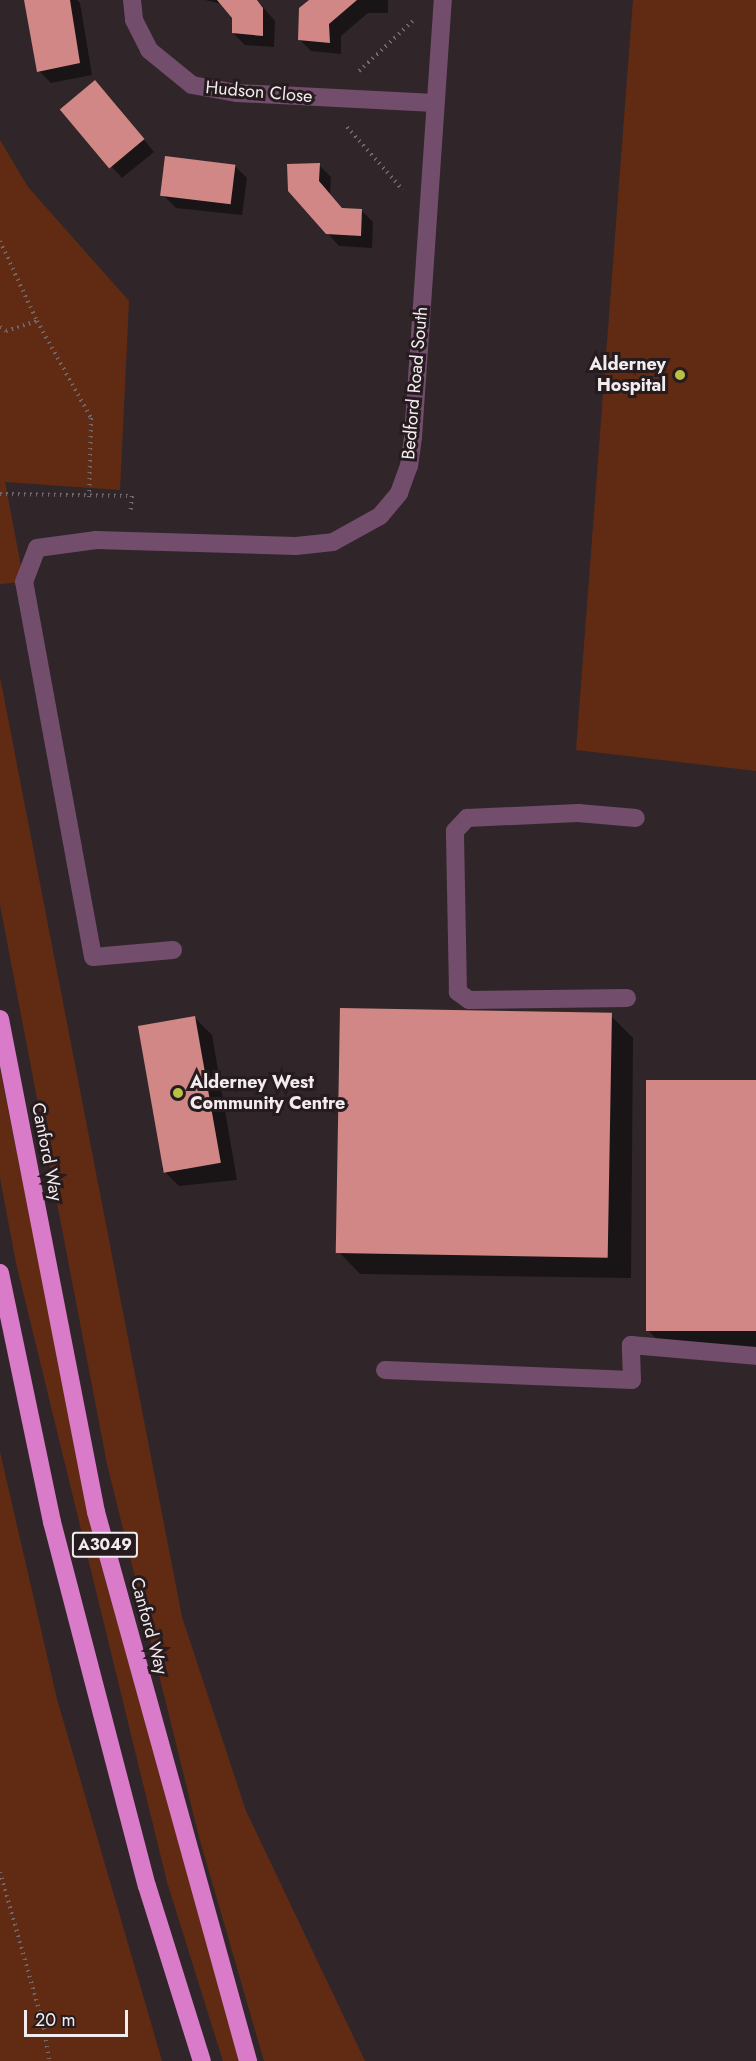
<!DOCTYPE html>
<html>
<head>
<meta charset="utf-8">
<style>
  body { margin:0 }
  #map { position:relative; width:756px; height:2061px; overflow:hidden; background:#302629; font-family:Jost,sans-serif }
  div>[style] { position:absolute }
  .green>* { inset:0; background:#612b13 }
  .shadow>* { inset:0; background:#0007 }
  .building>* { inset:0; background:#d08786; transform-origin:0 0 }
  .path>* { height:4px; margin-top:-2px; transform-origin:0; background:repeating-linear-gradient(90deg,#72696c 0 1.5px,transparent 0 6px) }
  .minor>* { height:18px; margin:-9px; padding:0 9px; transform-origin:9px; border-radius:9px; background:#734d6c }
  .highway>* { height:18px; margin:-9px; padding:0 9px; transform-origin:9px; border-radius:9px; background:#d97bc8 }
  .dots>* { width:16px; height:16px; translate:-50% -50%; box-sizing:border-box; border:3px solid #261c1f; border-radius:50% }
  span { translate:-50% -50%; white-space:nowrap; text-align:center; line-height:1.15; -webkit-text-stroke:6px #261c1f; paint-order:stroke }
  .shield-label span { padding:2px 4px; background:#261c1f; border:2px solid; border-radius:4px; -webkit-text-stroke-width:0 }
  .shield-label { font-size:16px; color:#f3ecee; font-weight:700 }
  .street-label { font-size:18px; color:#f3ecee }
  .poi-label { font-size:18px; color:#f3ecee; font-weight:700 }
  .right { translate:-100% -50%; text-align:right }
  .left { translate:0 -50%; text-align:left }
  .scale { position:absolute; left:24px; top:2010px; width:104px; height:27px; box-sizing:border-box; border:3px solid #f3ecee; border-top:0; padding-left:8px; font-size:18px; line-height:21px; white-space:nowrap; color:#f3ecee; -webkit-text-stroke:4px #261c1f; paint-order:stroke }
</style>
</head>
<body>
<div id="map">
  <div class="green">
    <i style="clip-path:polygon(633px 0,756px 0,756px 771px,576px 750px)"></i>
    <i style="clip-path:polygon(0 140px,28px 187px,129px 301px,120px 490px,5px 482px,24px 582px,0 584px)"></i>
    <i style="clip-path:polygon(0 677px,182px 1617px,246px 1811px,365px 2061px,264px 2061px,199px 1837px,107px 1464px,0 905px)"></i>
    <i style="clip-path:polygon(0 1070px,91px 1516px,242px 2061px,223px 2061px,167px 1882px,16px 1263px,0 1178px)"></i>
    <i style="clip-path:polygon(0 1452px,57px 1699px,162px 2061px,0 2061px)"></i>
  </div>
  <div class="shadow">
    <i style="clip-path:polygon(25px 0,77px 0,80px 3px,92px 75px,51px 83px,39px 71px)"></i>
    <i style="clip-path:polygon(205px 0,257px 0,275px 21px,274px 47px,245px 45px,233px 33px,233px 18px,222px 4px)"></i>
    <i style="clip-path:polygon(312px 0,388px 0,388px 13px,368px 13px,355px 24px,341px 36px,341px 54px,311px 51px,299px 39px)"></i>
    <i style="clip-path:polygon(107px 94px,154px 152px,122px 178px,61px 110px)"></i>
    <i style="clip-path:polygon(319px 165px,331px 177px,330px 194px,343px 209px,361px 210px,373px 222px,372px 248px,339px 246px,289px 190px)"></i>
    <i style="clip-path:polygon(235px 166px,247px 178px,242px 215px,176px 208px,164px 196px)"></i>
    <i style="clip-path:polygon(194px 1017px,212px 1035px,237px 1180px,179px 1186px,162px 1169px)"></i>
    <i style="clip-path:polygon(612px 1017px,633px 1038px,631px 1278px,360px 1274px,339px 1252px)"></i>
    <i style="clip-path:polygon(756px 1081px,756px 1352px,669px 1352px,648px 1330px)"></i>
  </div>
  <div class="building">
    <i style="clip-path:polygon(24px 0,70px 0,80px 63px,37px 72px)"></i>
    <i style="clip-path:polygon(217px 0,257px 0,263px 8px,263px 36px,232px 33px,232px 18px)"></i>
    <i style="clip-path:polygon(309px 0,357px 0,329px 24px,330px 43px,298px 40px,299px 8px)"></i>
    <i style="left:95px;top:80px;width:77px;height:46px;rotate:50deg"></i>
    <i style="left:165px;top:156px;width:71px;height:40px;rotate:7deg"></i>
    <i style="clip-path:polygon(320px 163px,319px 181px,342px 208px,362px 209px,361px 236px,326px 234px,288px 191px,287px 164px)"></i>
    <i style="left:340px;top:1008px;width:272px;height:245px;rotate:1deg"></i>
    <i style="left:195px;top:1016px;width:149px;height:58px;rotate:80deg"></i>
    <i style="left:756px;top:1080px;width:251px;height:110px;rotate:90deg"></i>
  </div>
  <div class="path">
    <i style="left:359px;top:71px;width:76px;rotate:-42.9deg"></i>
    <i style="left:347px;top:127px;width:84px;rotate:48.4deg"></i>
    <i style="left:0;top:241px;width:88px;rotate:65.2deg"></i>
    <i style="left:37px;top:321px;width:111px;rotate:60.9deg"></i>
    <i style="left:91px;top:418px;width:79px;rotate:91.5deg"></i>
    <i style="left:0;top:327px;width:7px;rotate:34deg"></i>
    <i style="left:6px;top:331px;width:33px;rotate:-18deg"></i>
    <i style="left:0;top:494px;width:132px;rotate:0.9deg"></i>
    <i style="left:132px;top:496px;width:18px;rotate:96deg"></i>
    <i style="left:0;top:1872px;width:162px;rotate:74.2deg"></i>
    <i style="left:44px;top:2028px;width:33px;rotate:81deg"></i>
  </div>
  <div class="minor">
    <i style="left:132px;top:0;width:20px;rotate:84deg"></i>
    <i style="left:134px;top:20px;width:34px;rotate:63deg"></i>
    <i style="left:149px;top:50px;width:55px;rotate:39.1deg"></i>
    <i style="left:192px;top:85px;width:46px;rotate:10.1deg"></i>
    <i style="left:237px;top:93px;width:198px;rotate:2.9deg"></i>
    <i style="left:173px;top:950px;width:80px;rotate:175deg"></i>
    <i style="left:93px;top:957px;width:381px;rotate:-100.4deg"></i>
    <i style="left:24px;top:582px;width:36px;rotate:-69deg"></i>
    <i style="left:37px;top:548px;width:60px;rotate:-7.7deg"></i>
    <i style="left:96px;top:540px;width:200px;rotate:1.7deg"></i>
    <i style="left:296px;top:546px;width:37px;rotate:-6deg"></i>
    <i style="left:333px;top:542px;width:54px;rotate:-29deg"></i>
    <i style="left:380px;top:516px;width:30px;rotate:-50deg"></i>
    <i style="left:399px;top:493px;width:29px;rotate:-70deg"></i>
    <i style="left:409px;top:466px;width:29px;rotate:-82deg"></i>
    <i style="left:413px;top:437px;width:438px;rotate:-86.1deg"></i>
    <i style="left:627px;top:998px;width:158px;rotate:179.3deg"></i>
    <i style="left:469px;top:1000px;width:14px;rotate:-144deg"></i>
    <i style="left:458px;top:992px;width:161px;rotate:-91.1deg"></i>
    <i style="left:455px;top:831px;width:18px;rotate:-47deg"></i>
    <i style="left:467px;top:818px;width:111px;rotate:-2.6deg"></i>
    <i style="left:578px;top:813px;width:58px;rotate:4.9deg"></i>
    <i style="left:385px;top:1370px;width:247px;rotate:2.3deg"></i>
    <i style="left:632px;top:1380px;width:35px;rotate:-92deg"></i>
    <i style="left:631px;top:1345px;width:125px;rotate:5deg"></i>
  </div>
  <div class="highway">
    <i style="left:0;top:1019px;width:502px;rotate:78.98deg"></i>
    <i style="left:96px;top:1512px;width:570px;rotate:74.52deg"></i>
    <i style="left:0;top:1273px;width:254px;rotate:78.2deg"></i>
    <i style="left:52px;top:1522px;width:376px;rotate:75.4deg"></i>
    <i style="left:147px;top:1886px;width:183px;rotate:72.6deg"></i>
  </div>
  <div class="dots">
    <i style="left:680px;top:375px;background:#b9c046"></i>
    <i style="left:178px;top:1093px;background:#b9c046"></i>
  </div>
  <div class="shield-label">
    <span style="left:105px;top:1545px">A3049</span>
  </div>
  <div class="street-label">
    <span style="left:259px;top:92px;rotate:5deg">Hudson Close</span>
    <span style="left:415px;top:383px;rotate:-85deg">Bedford Road South</span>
    <span style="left:47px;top:1152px;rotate:79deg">Canford Way</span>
    <span style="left:149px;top:1626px;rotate:75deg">Canford Way</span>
  </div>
  <div class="poi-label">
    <span class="right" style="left:666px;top:375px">Alderney<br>Hospital</span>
    <span class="left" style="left:190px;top:1093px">Alderney West<br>Community Centre</span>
  </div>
  <div class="scale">20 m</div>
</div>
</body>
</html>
